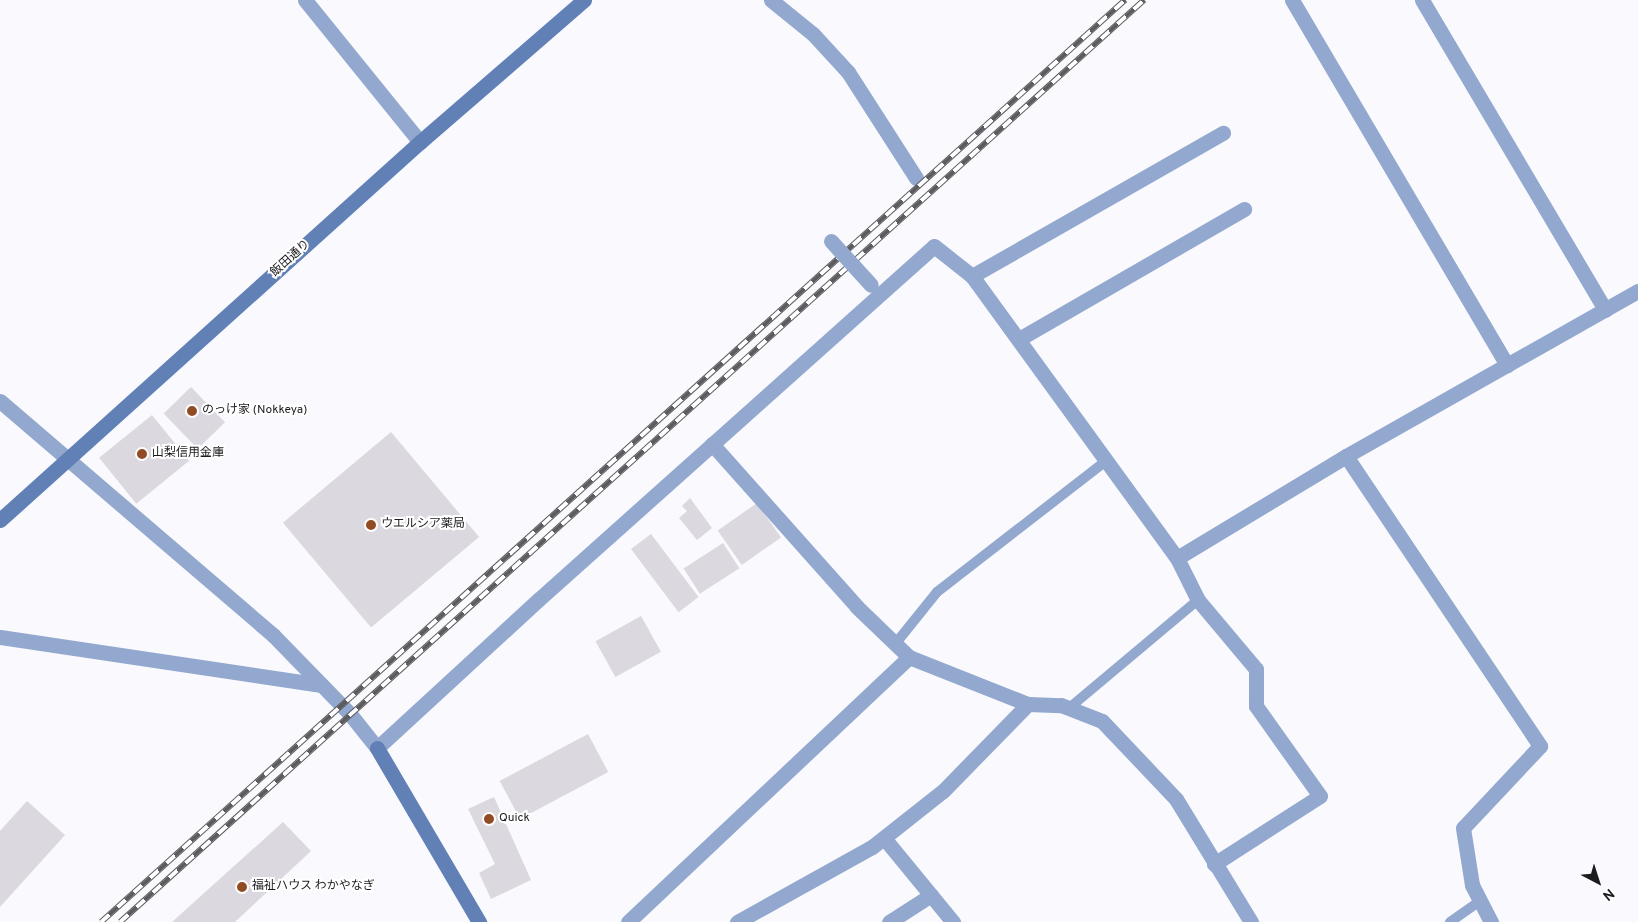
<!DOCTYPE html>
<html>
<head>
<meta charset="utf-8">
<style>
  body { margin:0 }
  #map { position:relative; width:1638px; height:922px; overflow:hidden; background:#f9f9fe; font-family:Overpass,"Noto Sans JP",sans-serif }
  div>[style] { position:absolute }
  .building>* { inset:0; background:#dcd8df; transform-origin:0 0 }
  .lane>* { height:10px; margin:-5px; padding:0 5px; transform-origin:5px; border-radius:5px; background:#93a8ce }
  .street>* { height:15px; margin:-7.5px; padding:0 7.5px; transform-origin:7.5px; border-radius:7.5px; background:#93a8ce }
  .secondary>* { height:15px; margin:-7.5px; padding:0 7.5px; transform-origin:7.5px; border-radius:7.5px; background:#6180b6 }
  .rail>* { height:5.5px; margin-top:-2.75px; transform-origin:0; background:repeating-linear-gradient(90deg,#fff 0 11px,#5c5c5f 0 22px); box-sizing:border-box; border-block:1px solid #5c5c5f }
  .street-bridge>* { height:15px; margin:-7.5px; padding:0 7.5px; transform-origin:7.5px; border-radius:7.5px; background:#93a8ce }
  .dots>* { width:14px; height:14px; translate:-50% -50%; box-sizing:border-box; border:2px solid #fff; border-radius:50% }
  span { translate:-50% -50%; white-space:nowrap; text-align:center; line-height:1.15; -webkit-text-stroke:4px #fff; paint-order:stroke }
  .street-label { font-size:12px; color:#1c1c1f }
  .poi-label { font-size:12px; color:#1c1c1f }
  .left { translate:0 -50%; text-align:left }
  .north { position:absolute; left:1573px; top:857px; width:50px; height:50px; -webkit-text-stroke:4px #fff; paint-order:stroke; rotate:140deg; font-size:14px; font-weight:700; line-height:20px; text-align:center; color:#1c1c1f }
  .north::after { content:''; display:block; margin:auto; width:18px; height:22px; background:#1c1c1f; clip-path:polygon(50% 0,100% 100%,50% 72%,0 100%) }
</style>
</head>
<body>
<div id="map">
  <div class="building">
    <i style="left:191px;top:387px;width:49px;height:38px;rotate:46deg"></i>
    <i style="left:152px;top:415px;width:59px;height:68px;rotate:51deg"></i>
    <i style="left:391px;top:432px;width:137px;height:141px;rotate:50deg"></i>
    <i style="clip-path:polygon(690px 498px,712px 528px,697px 540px,679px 518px,687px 511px,682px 506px)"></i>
    <i style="left:757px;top:503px;width:42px;height:48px;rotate:55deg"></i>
    <i style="left:651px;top:534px;width:79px;height:25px;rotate:53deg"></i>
    <i style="left:723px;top:543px;width:30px;height:47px;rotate:57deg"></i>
    <i style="left:641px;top:616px;width:41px;height:52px;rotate:61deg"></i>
    <i style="left:588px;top:734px;width:43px;height:100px;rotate:62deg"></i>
    <i style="clip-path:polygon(494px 797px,531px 880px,491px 899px,479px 873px,495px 864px,468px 809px)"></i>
    <i style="clip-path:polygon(27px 801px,65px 835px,0 907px,0 831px)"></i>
    <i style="clip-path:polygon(283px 822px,311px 851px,235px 922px,172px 922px)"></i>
  </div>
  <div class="lane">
    <i style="left:896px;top:643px;width:65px;rotate:-51.2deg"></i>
    <i style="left:937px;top:592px;width:215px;rotate:-37.8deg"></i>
    <i style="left:1068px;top:709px;width:170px;rotate:-40deg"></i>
    <i style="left:1450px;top:922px;width:37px;rotate:-35deg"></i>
  </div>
  <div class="street">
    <i style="left:305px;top:0;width:183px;rotate:51deg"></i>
    <i style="left:771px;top:0;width:54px;rotate:39deg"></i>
    <i style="left:813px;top:34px;width:52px;rotate:47.4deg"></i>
    <i style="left:848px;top:72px;width:126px;rotate:57.3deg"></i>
    <i style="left:1292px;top:0;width:424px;rotate:59.5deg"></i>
    <i style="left:1422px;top:0;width:360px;rotate:59.4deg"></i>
    <i style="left:972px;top:276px;width:289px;rotate:-29.7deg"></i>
    <i style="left:1019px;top:339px;width:260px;rotate:-30deg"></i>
    <i style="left:0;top:401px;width:360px;rotate:40.6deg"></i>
    <i style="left:273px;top:635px;width:110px;rotate:45.7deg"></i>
    <i style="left:350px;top:714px;width:43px;rotate:51.5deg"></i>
    <i style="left:377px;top:748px;width:219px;rotate:-42.6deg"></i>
    <i style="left:538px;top:600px;width:531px;rotate:-41.79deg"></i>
    <i style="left:934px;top:246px;width:48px;rotate:38.3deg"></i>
    <i style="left:972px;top:276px;width:349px;rotate:54deg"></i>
    <i style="left:1177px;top:558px;width:197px;rotate:-31.1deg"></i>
    <i style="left:1346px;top:456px;width:335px;rotate:-29.5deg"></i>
    <i style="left:712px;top:444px;width:218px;rotate:48.3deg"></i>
    <i style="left:857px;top:607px;width:72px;rotate:43.9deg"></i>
    <i style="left:909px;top:657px;width:128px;rotate:21.6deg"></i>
    <i style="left:1028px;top:704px;width:33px;rotate:2deg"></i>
    <i style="left:1061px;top:705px;width:44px;rotate:21.3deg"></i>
    <i style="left:1102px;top:721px;width:108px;rotate:46.5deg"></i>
    <i style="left:1176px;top:799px;width:144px;rotate:58.6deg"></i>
    <i style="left:1346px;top:456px;width:349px;rotate:56.2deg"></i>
    <i style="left:1540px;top:746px;width:112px;rotate:133.2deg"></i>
    <i style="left:1463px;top:828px;width:58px;rotate:81deg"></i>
    <i style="left:1472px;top:885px;width:42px;rotate:62.8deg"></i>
    <i style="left:1177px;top:558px;width:47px;rotate:63.4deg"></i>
    <i style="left:1198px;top:600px;width:90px;rotate:50deg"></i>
    <i style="left:1256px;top:669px;width:37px;rotate:90deg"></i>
    <i style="left:1256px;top:706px;width:110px;rotate:54.6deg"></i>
    <i style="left:1320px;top:796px;width:126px;rotate:147.3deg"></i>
    <i style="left:0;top:637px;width:325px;rotate:8.5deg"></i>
    <i style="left:884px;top:838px;width:109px;rotate:50.6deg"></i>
    <i style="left:628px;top:922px;width:386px;rotate:-43.3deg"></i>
    <i style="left:737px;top:922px;width:154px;rotate:-29.1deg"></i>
    <i style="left:872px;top:847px;width:90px;rotate:-38.3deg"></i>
    <i style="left:943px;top:791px;width:122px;rotate:-45.7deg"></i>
    <i style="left:889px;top:922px;width:50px;rotate:-32.7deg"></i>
  </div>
  <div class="secondary">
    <i style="left:0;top:520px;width:565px;rotate:-41.99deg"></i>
    <i style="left:420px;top:142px;width:217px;rotate:-40.9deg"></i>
    <i style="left:377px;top:748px;width:202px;rotate:59.6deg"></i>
  </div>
  <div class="rail">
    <i style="left:101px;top:922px;width:1378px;rotate:-42deg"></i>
    <i style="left:120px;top:922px;width:1378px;rotate:-42deg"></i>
  </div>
  <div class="street-bridge">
    <i style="left:831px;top:241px;width:59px;rotate:47.7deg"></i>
  </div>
  <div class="dots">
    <i style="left:192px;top:411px;background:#914c23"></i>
    <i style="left:142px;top:454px;background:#914c23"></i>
    <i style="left:371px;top:525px;background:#914c23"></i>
    <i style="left:489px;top:819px;background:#914c23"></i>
    <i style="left:242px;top:887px;background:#914c23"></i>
  </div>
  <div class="street-label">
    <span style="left:291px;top:259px;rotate:-42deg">飯田通り</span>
  </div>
  <div class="poi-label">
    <span class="left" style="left:202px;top:411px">のっけ家 (Nokkeya)</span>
    <span class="left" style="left:152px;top:454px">山梨信用金庫</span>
    <span class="left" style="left:381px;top:525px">ウエルシア薬局</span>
    <span class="left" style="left:499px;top:819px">Quick</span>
    <span class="left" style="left:252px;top:887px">福祉ハウス わかやなぎ</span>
  </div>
  <div class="north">N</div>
</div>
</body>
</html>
